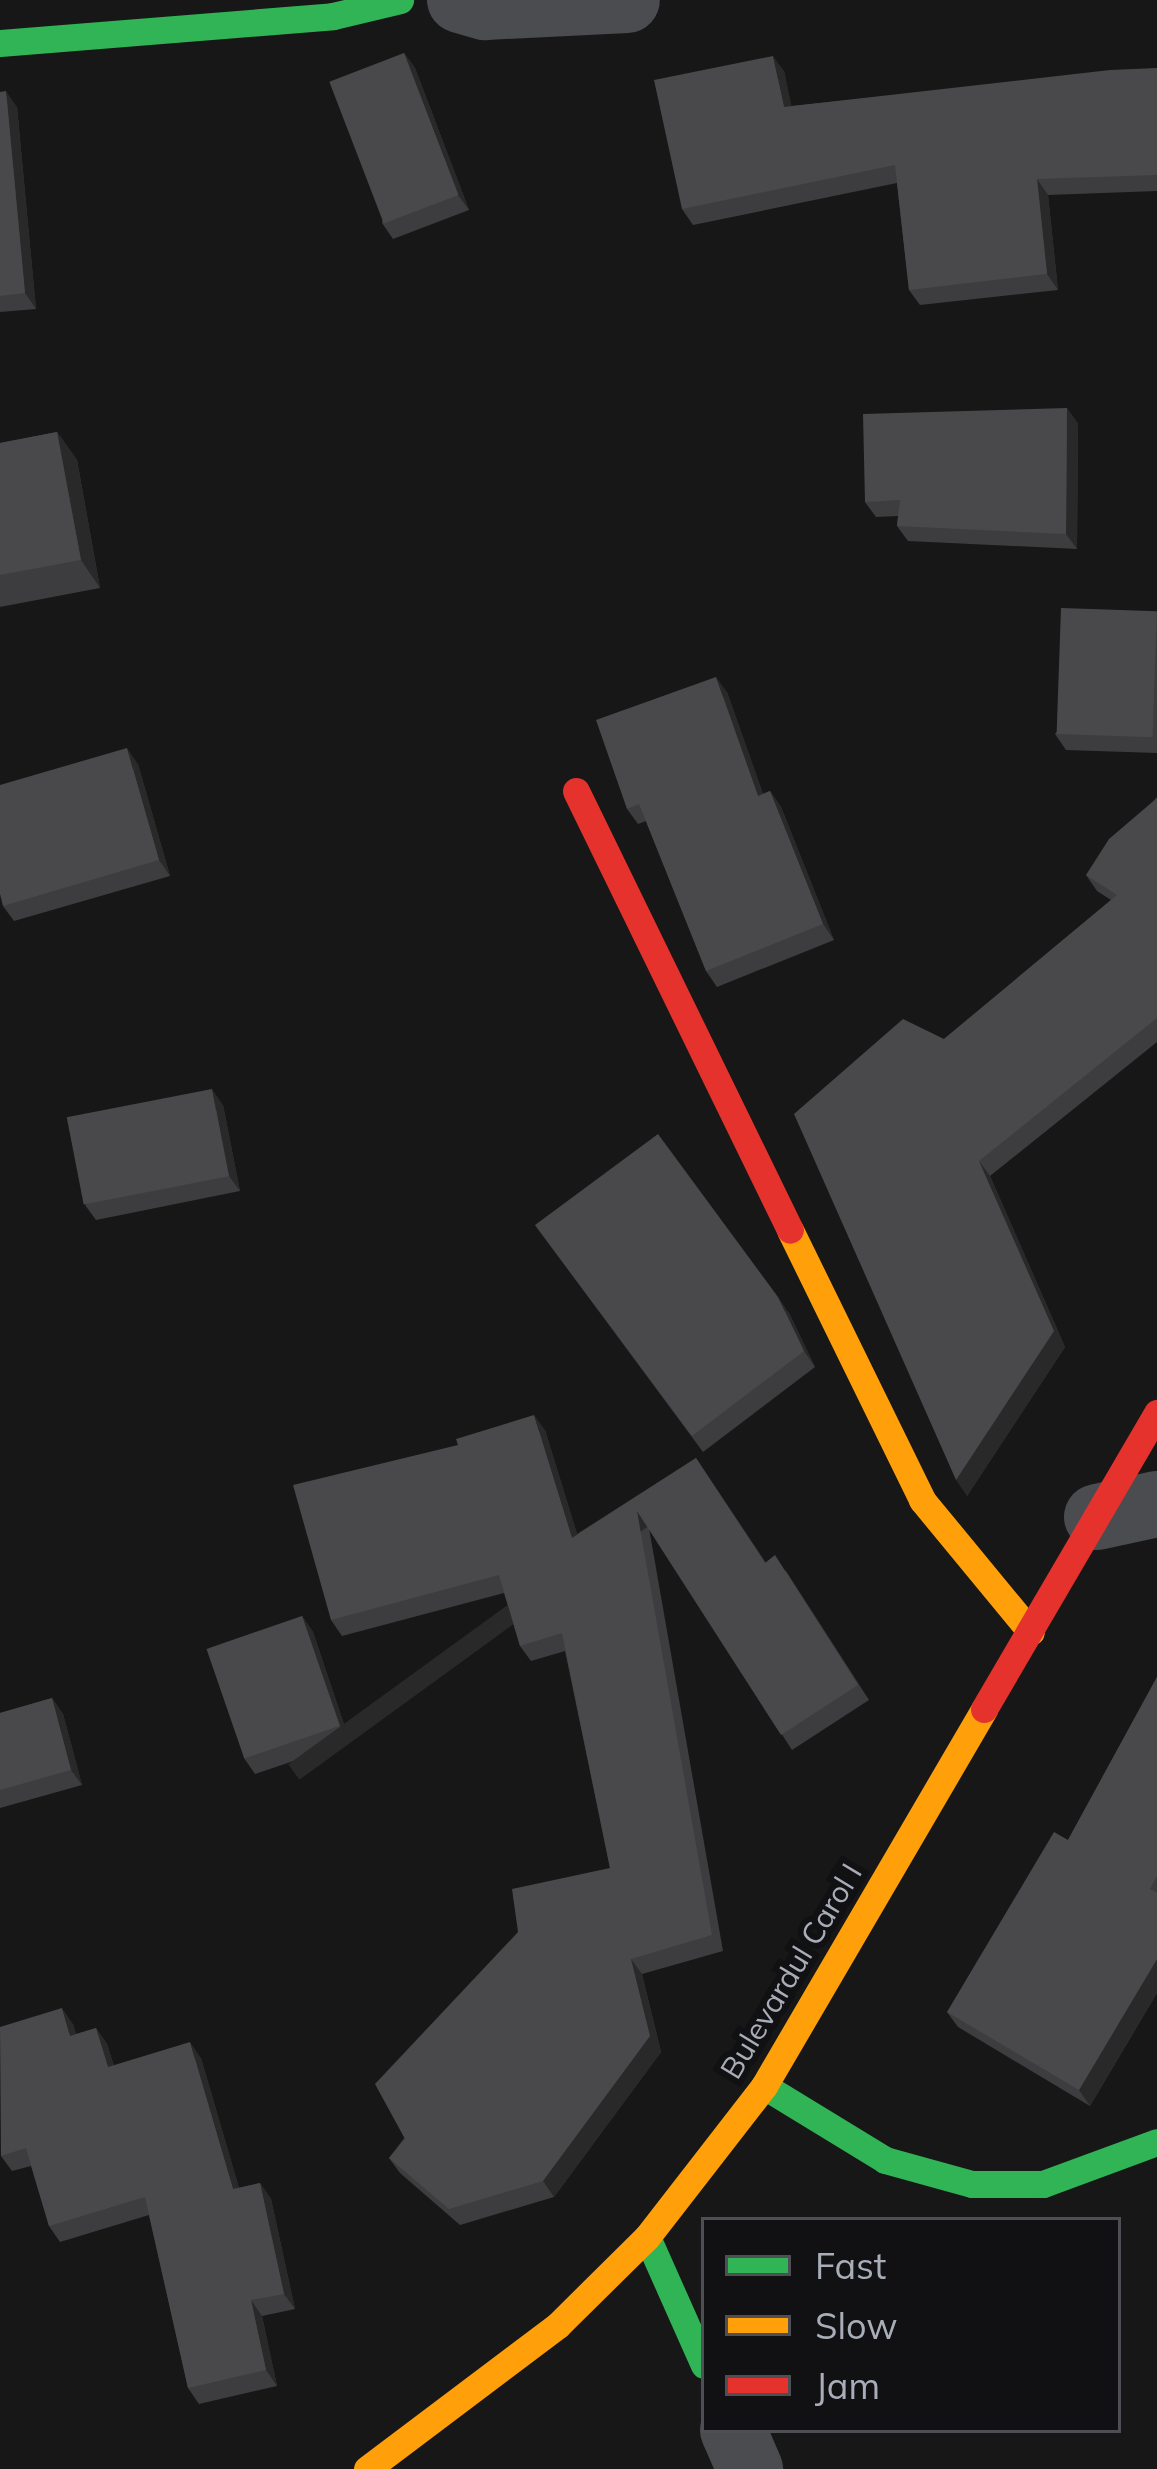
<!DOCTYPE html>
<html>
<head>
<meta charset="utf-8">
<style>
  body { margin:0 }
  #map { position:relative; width:1157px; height:2469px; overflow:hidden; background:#171717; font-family:Mulish,sans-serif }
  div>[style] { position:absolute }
  .street>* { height:66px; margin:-33px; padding:0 33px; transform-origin:33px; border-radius:33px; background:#4b4c50 }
  .fast>* { height:27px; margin:-13.5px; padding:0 13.5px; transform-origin:13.5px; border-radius:13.5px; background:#30b455 }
  .slow>* { height:27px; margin:-13.5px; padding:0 13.5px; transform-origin:13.5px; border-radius:13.5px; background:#ff9f0a }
  .jam>* { height:27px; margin:-13.5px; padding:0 13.5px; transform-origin:13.5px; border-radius:13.5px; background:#e5322d }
  .wall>* { inset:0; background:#3d3d3f }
  .shaded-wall>* { inset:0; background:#29292a; transform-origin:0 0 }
  .building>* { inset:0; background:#49494c; transform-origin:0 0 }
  span { translate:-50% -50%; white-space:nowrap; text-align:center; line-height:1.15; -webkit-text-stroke:12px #111113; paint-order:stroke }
  .street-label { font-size:30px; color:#a8adb8 }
  .legend { position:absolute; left:701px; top:2217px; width:420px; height:216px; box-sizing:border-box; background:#111113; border:3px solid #4d4f55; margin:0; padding:15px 21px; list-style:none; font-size:36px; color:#a8adb8 }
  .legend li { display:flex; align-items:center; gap:24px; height:60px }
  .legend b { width:60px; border:3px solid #4d4f55 }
</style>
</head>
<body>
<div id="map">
  <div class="street">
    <i style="left:460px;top:0;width:26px;rotate:16deg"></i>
    <i style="left:485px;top:7px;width:142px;rotate:-2.8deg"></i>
    <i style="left:1097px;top:1517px;width:61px;rotate:-12.2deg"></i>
    <i style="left:733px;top:2430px;width:43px;rotate:66.4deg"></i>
  </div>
  <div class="fast">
    <i style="left:0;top:43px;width:334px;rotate:-4.6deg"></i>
    <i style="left:333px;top:16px;width:69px;rotate:-13.4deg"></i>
    <i style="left:764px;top:2086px;width:142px;rotate:31.4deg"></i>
    <i style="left:885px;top:2160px;width:90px;rotate:15.4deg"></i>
    <i style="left:972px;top:2184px;width:71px"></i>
    <i style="left:1043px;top:2184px;width:121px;rotate:-20.2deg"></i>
    <i style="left:647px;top:2237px;width:140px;rotate:66deg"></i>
  </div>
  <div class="slow">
    <i style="left:790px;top:1230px;width:301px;rotate:63.9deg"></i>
    <i style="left:922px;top:1500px;width:171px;rotate:50.5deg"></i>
    <i style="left:367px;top:2469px;width:239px;rotate:-37deg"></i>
    <i style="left:558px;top:2325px;width:125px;rotate:-44.7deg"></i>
    <i style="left:647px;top:2237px;width:191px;rotate:-52.2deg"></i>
    <i style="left:764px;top:2086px;width:436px;rotate:-59.7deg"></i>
  </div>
  <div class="jam">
    <i style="left:576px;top:791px;width:488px;rotate:64deg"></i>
    <i style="left:984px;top:1709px;width:343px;rotate:-59.7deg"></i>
  </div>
  <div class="wall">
    <i style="clip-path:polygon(404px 53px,415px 68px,469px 210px,393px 239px,382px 223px)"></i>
    <i style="clip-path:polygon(1157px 68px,1157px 191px,1048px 195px,1058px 290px,920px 305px,909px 290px,897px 183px,693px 225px,682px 209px,784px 71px,791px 106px)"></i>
    <i style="clip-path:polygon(0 92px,17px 107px,36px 309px,0 312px)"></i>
    <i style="clip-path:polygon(1078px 423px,1077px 549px,908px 541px,897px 526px,898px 516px,876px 517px,865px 502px)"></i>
    <i style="clip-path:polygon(57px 432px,77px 460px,100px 588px,0 607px,0 443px)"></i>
    <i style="clip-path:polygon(1157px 612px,1157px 753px,1066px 750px,1055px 734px)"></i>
    <i style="clip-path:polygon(727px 692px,763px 794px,770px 791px,781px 807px,834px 940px,717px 987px,706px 971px,646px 821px,638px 824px,627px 809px)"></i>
    <i style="clip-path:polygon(138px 764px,170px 876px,14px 921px,3px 906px)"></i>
    <i style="clip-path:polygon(1157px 797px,1157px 1042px,990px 1176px,1065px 1347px,967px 1496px,944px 1039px,1111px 900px,1097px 891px,1086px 875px)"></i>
    <i style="clip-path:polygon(223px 1105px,240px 1191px,96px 1220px,85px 1205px)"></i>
    <i style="clip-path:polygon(535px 1225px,789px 1313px,815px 1367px,703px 1452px)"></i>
    <i style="clip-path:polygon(545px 1430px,577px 1534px,696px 1458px,766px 1563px,786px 1571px,869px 1700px,792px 1750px,649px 1528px,723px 1951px,642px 1974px,661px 2052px,554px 2197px,460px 2225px,400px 2173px,389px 2158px,610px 1868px,565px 1651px,531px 1661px,520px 1646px,504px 1593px,342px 1636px,331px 1620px,458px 1445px)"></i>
    <i style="clip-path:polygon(302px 1616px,313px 1632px,350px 1742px,255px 1774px,244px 1758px)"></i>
    <i style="clip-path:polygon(1157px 1677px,1157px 1993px,1090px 2106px,958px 2027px,947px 2012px,1068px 1840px)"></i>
    <i style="clip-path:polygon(52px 1698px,63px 1714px,82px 1785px,0 1808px,0 1713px)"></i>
    <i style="clip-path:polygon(73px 2024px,76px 2034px,96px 2028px,107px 2044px,114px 2066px,201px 2058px,239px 2188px,260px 2183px,271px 2199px,295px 2309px,262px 2316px,277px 2386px,199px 2404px,188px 2388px,149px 2215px,60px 2242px,49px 2226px,31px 2166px,12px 2171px,1px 2156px)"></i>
  </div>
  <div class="shaded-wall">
    <i style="clip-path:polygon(404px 53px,415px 68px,469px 210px,458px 195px)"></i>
    <i style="clip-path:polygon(773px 56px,784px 71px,795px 122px,784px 107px)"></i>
    <i style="clip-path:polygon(6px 91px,17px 107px,36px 309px,25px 293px)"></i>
    <i style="clip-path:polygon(1037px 179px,1048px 195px,1058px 290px,1047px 274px)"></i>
    <i style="clip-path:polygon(1067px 408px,1078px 423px,1077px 549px,1066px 534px)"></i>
    <i style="clip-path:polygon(57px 432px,77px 460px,100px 588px,81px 560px)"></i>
    <i style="clip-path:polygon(716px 677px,727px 692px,769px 811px,758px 796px)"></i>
    <i style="clip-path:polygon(127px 748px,138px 764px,170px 876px,159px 860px)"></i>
    <i style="clip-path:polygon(770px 791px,781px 807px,834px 940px,823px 924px)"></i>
    <i style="clip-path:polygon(212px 1089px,223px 1105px,240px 1191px,229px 1176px)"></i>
    <i style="clip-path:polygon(979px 1161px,990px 1176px,1065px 1347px,967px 1496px,956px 1480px)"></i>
    <i style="clip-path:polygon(778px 1297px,789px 1313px,815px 1367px,804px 1351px)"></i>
    <i style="clip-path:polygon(534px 1415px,545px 1430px,583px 1553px,572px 1538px)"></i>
    <i style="left:637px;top:1511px;width:19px;height:431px;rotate:54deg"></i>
    <i style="clip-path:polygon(302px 1616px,313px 1632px,350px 1742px,340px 1726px)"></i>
    <i style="clip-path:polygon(52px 1698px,63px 1714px,82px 1785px,71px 1770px)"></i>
    <i style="clip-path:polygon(631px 1959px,642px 1974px,661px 2052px,554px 2197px,543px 2181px)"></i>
    <i style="clip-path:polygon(1157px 1959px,1157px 1993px,1090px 2106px,1079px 2090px)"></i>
    <i style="clip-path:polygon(62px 2008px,73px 2024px,81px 2052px,70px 2036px)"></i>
    <i style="clip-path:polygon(96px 2028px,107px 2044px,119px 2083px,108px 2067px)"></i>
    <i style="clip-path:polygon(190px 2042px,201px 2058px,244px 2205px,233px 2189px)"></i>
    <i style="clip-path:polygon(260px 2183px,271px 2199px,295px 2309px,284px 2294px)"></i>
    <i style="clip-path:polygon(251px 2300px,262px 2316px,277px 2386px,266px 2370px)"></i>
  </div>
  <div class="building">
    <i style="left:404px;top:53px;width:152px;height:80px;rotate:69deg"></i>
    <i style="clip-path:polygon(773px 56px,784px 107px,1110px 70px,1157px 68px,1157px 175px,1037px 179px,1047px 274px,909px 290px,895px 165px,682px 209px,654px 80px)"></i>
    <i style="clip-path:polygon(6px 91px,25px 293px,0 296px,0 92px)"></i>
    <i style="clip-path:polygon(1067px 408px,1066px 534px,897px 526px,900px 500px,865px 502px,863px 414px)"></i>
    <i style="clip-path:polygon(57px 432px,81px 560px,0 575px,0 443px)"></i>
    <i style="left:1061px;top:608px;width:96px;height:126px;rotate:2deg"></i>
    <i style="clip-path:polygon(716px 677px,758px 796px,770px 791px,823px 924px,706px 971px,639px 804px,627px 809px,596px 720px)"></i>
    <i style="clip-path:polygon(127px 748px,159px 860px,3px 906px,0 894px,0 785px)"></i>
    <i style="clip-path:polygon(1157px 798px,1157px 1018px,979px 1161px,1054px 1331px,956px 1480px,794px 1114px,903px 1019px,944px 1039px,1117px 895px,1086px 875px,1109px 839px)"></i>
    <i style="left:212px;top:1089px;width:89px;height:148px;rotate:79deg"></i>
    <i style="clip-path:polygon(658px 1134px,778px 1297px,804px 1351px,692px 1436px,535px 1225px)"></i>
    <i style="clip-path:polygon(534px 1415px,572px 1538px,696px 1458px,765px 1563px,775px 1555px,858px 1685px,781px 1735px,637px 1511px,712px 1935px,631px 1959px,650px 2036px,543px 2181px,449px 2209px,389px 2158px,405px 2139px,375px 2084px,518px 1932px,512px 1889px,610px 1868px,562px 1633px,520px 1646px,499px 1575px,331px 1620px,293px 1485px,458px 1445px,456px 1439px)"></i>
    <i style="left:302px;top:1616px;width:116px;height:101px;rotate:71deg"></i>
    <i style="clip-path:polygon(1157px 1677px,1157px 1876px,1150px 1889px,1157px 1893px,1157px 1959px,1079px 2090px,947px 2012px,1054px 1832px,1068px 1840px)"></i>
    <i style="clip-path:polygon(52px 1698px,71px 1770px,0 1790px,0 1713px)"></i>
    <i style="clip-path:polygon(62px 2008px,70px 2036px,96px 2028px,108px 2067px,190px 2042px,233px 2189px,260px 2183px,284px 2294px,251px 2300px,266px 2370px,188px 2388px,145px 2197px,49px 2226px,26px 2148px,1px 2156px,0 2027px)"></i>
  </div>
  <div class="street-label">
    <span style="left:791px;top:1971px;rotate:-59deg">Bulevardul Carol I</span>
  </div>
  <ul class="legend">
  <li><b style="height:15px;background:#30b455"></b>Fast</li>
  <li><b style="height:15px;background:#ff9f0a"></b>Slow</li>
  <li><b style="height:15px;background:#e5322d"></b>Jam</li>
  </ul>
</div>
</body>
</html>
